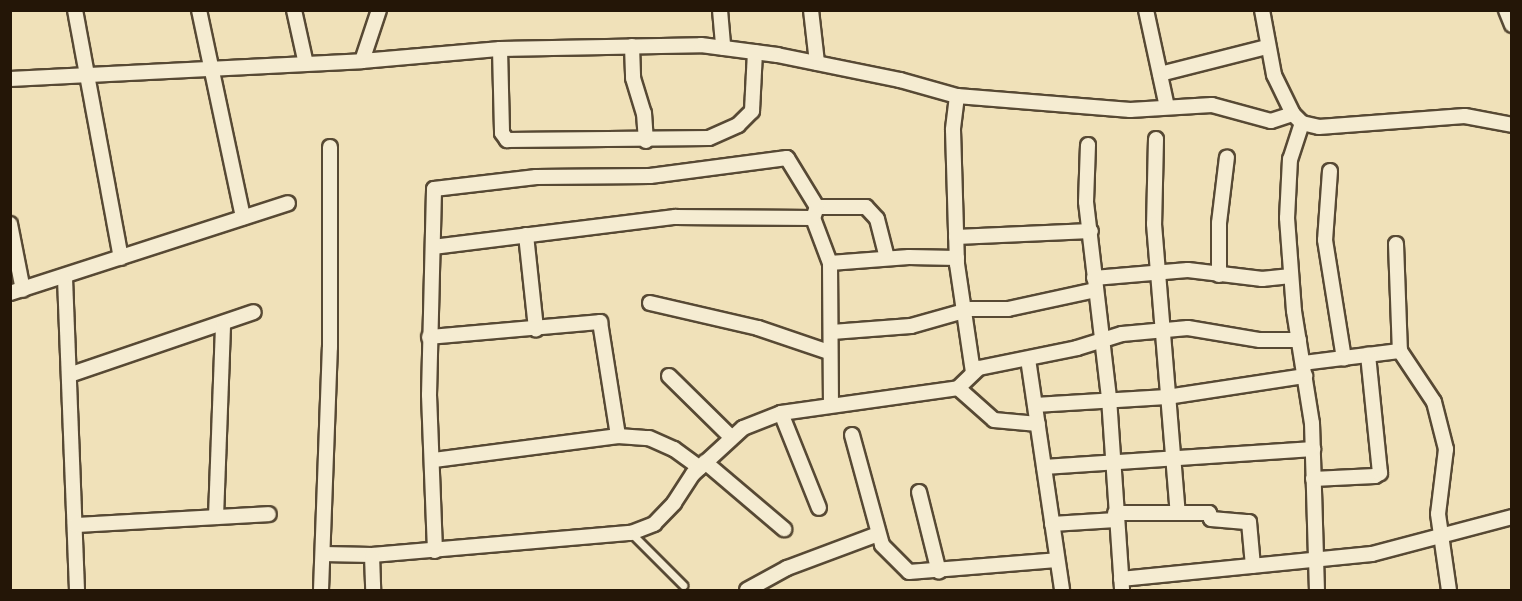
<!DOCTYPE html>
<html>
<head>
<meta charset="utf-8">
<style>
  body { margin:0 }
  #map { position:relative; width:1522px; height:601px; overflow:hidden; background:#f0e1b9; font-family:"Libre Caslon Text",serif }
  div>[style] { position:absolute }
  .roads { filter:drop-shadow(2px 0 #574934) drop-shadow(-2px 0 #574934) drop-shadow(0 2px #574934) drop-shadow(0 -2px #574934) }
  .lane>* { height:7px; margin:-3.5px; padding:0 3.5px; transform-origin:3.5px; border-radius:3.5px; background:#f5ecd2 }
  .street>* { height:14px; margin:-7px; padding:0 7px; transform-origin:7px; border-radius:7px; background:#f5ecd2 }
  span { translate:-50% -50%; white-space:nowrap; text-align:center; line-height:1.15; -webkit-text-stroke:4.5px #f5ecd2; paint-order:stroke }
  .frame { position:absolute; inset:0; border:12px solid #241607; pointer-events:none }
</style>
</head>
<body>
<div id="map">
  <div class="roads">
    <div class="lane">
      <i style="left:631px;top:533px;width:74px;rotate:45deg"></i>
    </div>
    <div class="street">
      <i style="left:75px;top:10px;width:252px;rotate:79.5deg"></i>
      <i style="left:199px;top:10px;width:212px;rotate:78deg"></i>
      <i style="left:294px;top:10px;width:55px;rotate:77.5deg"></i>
      <i style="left:720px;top:10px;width:38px;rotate:85deg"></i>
      <i style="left:811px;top:10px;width:53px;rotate:83.5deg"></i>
      <i style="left:1146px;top:10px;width:99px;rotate:77.8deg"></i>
      <i style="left:1262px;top:10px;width:66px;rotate:79.5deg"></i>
      <i style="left:1274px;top:75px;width:43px;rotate:64deg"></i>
      <i style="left:1293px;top:114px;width:13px;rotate:45deg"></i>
      <i style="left:1302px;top:123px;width:17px;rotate:13deg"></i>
      <i style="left:1319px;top:127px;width:146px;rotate:-4.3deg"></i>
      <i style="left:1465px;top:116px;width:48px;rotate:10.8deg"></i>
      <i style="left:1506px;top:10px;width:16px;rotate:68deg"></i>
      <i style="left:632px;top:46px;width:32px;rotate:88deg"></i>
      <i style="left:633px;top:78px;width:37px;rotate:73deg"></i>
      <i style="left:644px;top:113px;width:28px;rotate:86deg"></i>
      <i style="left:500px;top:49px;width:84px;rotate:88.6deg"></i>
      <i style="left:502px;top:133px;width:9px;rotate:54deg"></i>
      <i style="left:507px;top:140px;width:202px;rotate:-0.6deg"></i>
      <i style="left:709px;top:138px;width:32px;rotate:-24deg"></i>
      <i style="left:738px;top:125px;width:20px;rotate:-45deg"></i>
      <i style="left:752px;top:111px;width:59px;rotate:-87.1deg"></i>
      <i style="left:362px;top:61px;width:54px;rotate:-71.6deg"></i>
      <i style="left:1160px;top:74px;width:110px;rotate:-14.2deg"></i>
      <i style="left:10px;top:79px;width:352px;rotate:-2.9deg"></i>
      <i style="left:362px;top:61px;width:139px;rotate:-5deg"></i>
      <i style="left:500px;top:49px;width:201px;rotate:-1.1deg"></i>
      <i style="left:701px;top:45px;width:77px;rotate:7.5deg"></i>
      <i style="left:777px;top:55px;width:126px;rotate:11.5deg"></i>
      <i style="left:900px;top:80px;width:59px;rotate:15.7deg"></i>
      <i style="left:957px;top:96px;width:174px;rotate:4.6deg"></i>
      <i style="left:1130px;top:110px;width:82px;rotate:-3.5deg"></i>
      <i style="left:1212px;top:105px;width:61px;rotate:15.2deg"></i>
      <i style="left:1271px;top:121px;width:23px;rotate:-18deg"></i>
      <i style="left:957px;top:96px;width:34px;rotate:97deg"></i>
      <i style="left:953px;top:130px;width:134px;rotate:88.3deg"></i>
      <i style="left:957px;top:264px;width:109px;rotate:81.6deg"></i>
      <i style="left:1302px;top:123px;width:38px;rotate:108deg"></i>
      <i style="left:1290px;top:159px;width:59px;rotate:92.9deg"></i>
      <i style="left:1287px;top:218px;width:93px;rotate:85.7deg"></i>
      <i style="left:1294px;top:311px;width:113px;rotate:80.9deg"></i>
      <i style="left:1312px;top:423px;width:167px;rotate:88.3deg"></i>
      <i style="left:1156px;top:139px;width:85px;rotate:91.3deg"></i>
      <i style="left:1154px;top:224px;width:290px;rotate:85.3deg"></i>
      <i style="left:1088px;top:145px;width:57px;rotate:92deg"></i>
      <i style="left:1086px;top:202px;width:197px;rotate:83.3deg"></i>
      <i style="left:1109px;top:398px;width:192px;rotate:86.1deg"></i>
      <i style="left:1330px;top:171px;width:69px;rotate:94.1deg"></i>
      <i style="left:1325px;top:240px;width:120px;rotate:80.9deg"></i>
      <i style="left:817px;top:207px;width:49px"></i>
      <i style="left:866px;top:207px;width:16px;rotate:47deg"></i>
      <i style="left:877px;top:219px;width:40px;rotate:75.6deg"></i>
      <i style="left:10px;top:224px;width:67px;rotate:78.9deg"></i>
      <i style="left:526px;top:235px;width:95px;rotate:83.9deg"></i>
      <i style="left:956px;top:237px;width:135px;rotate:-2.5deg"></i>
      <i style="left:1396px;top:244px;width:107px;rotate:87.9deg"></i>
      <i style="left:1400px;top:351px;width:61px;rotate:56.3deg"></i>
      <i style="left:1434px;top:402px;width:49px;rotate:75.7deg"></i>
      <i style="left:1446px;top:449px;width:65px;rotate:97deg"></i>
      <i style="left:1438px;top:514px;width:77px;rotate:81.8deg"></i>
      <i style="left:433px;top:247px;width:244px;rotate:-7.1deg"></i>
      <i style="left:675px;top:217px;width:138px;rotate:0.4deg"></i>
      <i style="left:830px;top:263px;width:79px;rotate:-4.3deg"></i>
      <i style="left:909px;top:257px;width:48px;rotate:1.2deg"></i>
      <i style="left:1219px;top:275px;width:52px;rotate:-90deg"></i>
      <i style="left:1219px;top:223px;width:66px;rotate:-83.1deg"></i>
      <i style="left:65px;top:278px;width:312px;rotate:87.8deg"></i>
      <i style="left:1094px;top:278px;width:94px;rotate:-4.9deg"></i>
      <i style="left:1188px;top:270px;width:75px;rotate:6.9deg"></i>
      <i style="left:1262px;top:279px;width:29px;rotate:-6deg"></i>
      <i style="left:10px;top:293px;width:292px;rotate:-17.9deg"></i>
      <i style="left:650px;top:303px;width:111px;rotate:13deg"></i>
      <i style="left:758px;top:328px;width:75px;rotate:18.7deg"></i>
      <i style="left:832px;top:332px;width:79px;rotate:-4.3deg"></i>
      <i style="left:911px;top:326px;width:62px;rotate:-15.8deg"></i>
      <i style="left:971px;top:309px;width:37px"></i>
      <i style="left:1008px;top:309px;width:89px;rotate:-12.3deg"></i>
      <i style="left:429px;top:337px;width:172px;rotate:-5deg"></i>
      <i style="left:600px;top:322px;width:115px;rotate:81deg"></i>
      <i style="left:1028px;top:359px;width:233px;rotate:81.6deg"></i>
      <i style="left:1303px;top:363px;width:98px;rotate:-7.1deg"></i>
      <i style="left:69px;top:375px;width:195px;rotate:-18.8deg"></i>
      <i style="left:669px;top:376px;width:88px;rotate:44.5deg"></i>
      <i style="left:958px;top:388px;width:29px;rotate:-44deg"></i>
      <i style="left:979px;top:368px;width:100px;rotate:-11.5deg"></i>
      <i style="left:1077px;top:348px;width:47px;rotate:-17.3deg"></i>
      <i style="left:1122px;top:334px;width:66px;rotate:-5.2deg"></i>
      <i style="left:1188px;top:328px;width:73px;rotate:9.5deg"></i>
      <i style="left:1260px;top:340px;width:39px"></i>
      <i style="left:1035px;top:405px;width:132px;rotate:-3.5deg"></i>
      <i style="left:1167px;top:397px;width:140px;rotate:-8.7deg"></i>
      <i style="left:781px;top:413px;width:102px;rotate:68.2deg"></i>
      <i style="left:852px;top:435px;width:114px;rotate:74.7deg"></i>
      <i style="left:882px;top:545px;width:38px;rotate:45deg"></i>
      <i style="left:909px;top:572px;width:148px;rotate:-4.6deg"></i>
      <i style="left:434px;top:460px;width:186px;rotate:-7.4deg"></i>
      <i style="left:618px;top:436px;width:31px;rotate:4deg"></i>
      <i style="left:649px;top:438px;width:27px;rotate:24deg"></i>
      <i style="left:674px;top:449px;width:32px;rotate:36deg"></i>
      <i style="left:705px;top:462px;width:104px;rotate:40.3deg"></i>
      <i style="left:1044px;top:467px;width:270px;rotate:-3.8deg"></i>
      <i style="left:1313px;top:479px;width:62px;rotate:-2.8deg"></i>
      <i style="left:1375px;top:476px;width:6px;rotate:-31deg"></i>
      <i style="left:1380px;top:473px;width:119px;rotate:-95.8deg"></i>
      <i style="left:919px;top:492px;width:82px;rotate:76deg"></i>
      <i style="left:1115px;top:513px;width:94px"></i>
      <i style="left:1209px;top:513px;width:6px;rotate:72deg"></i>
      <i style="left:1211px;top:519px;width:38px;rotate:5deg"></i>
      <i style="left:1249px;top:522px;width:44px;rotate:84.8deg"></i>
      <i style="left:216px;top:517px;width:194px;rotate:-87.9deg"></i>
      <i style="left:1052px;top:524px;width:64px;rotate:-3.6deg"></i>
      <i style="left:75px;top:525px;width:194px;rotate:-3.2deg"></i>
      <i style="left:435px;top:551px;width:156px;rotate:-92.2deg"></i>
      <i style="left:429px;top:395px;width:206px;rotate:-88.6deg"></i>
      <i style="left:434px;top:189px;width:103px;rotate:-6.7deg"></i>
      <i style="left:536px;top:177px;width:114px;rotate:-0.5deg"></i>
      <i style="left:650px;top:176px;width:138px;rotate:-7.5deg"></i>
      <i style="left:787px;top:158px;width:57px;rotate:58.5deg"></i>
      <i style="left:817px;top:207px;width:12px;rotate:110deg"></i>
      <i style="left:813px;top:218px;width:48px;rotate:69.3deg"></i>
      <i style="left:830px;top:263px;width:142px;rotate:89.6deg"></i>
      <i style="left:323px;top:554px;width:49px;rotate:1.2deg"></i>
      <i style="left:372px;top:555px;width:260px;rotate:-4.9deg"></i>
      <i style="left:631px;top:533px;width:25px;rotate:-21deg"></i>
      <i style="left:654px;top:524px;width:29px;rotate:-46deg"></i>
      <i style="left:674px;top:503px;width:35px;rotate:-57deg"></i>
      <i style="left:693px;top:474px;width:68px;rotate:-42.6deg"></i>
      <i style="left:743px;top:428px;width:41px;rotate:-21.5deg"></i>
      <i style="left:781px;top:413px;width:179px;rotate:-8deg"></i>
      <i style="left:958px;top:388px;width:48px;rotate:41.6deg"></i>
      <i style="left:994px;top:420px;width:44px;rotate:5.2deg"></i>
      <i style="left:372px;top:555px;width:35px;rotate:88deg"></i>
      <i style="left:1121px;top:579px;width:252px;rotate:-5.7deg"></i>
      <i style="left:1372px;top:554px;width:145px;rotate:-14.8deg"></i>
      <i style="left:321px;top:590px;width:243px;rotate:-87.9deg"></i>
      <i style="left:330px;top:347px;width:200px;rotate:-90deg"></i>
      <i style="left:747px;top:590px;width:46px;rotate:-28.8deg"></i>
      <i style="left:787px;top:568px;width:97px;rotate:-20.5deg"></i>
    </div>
  </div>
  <div class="frame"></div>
</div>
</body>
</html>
